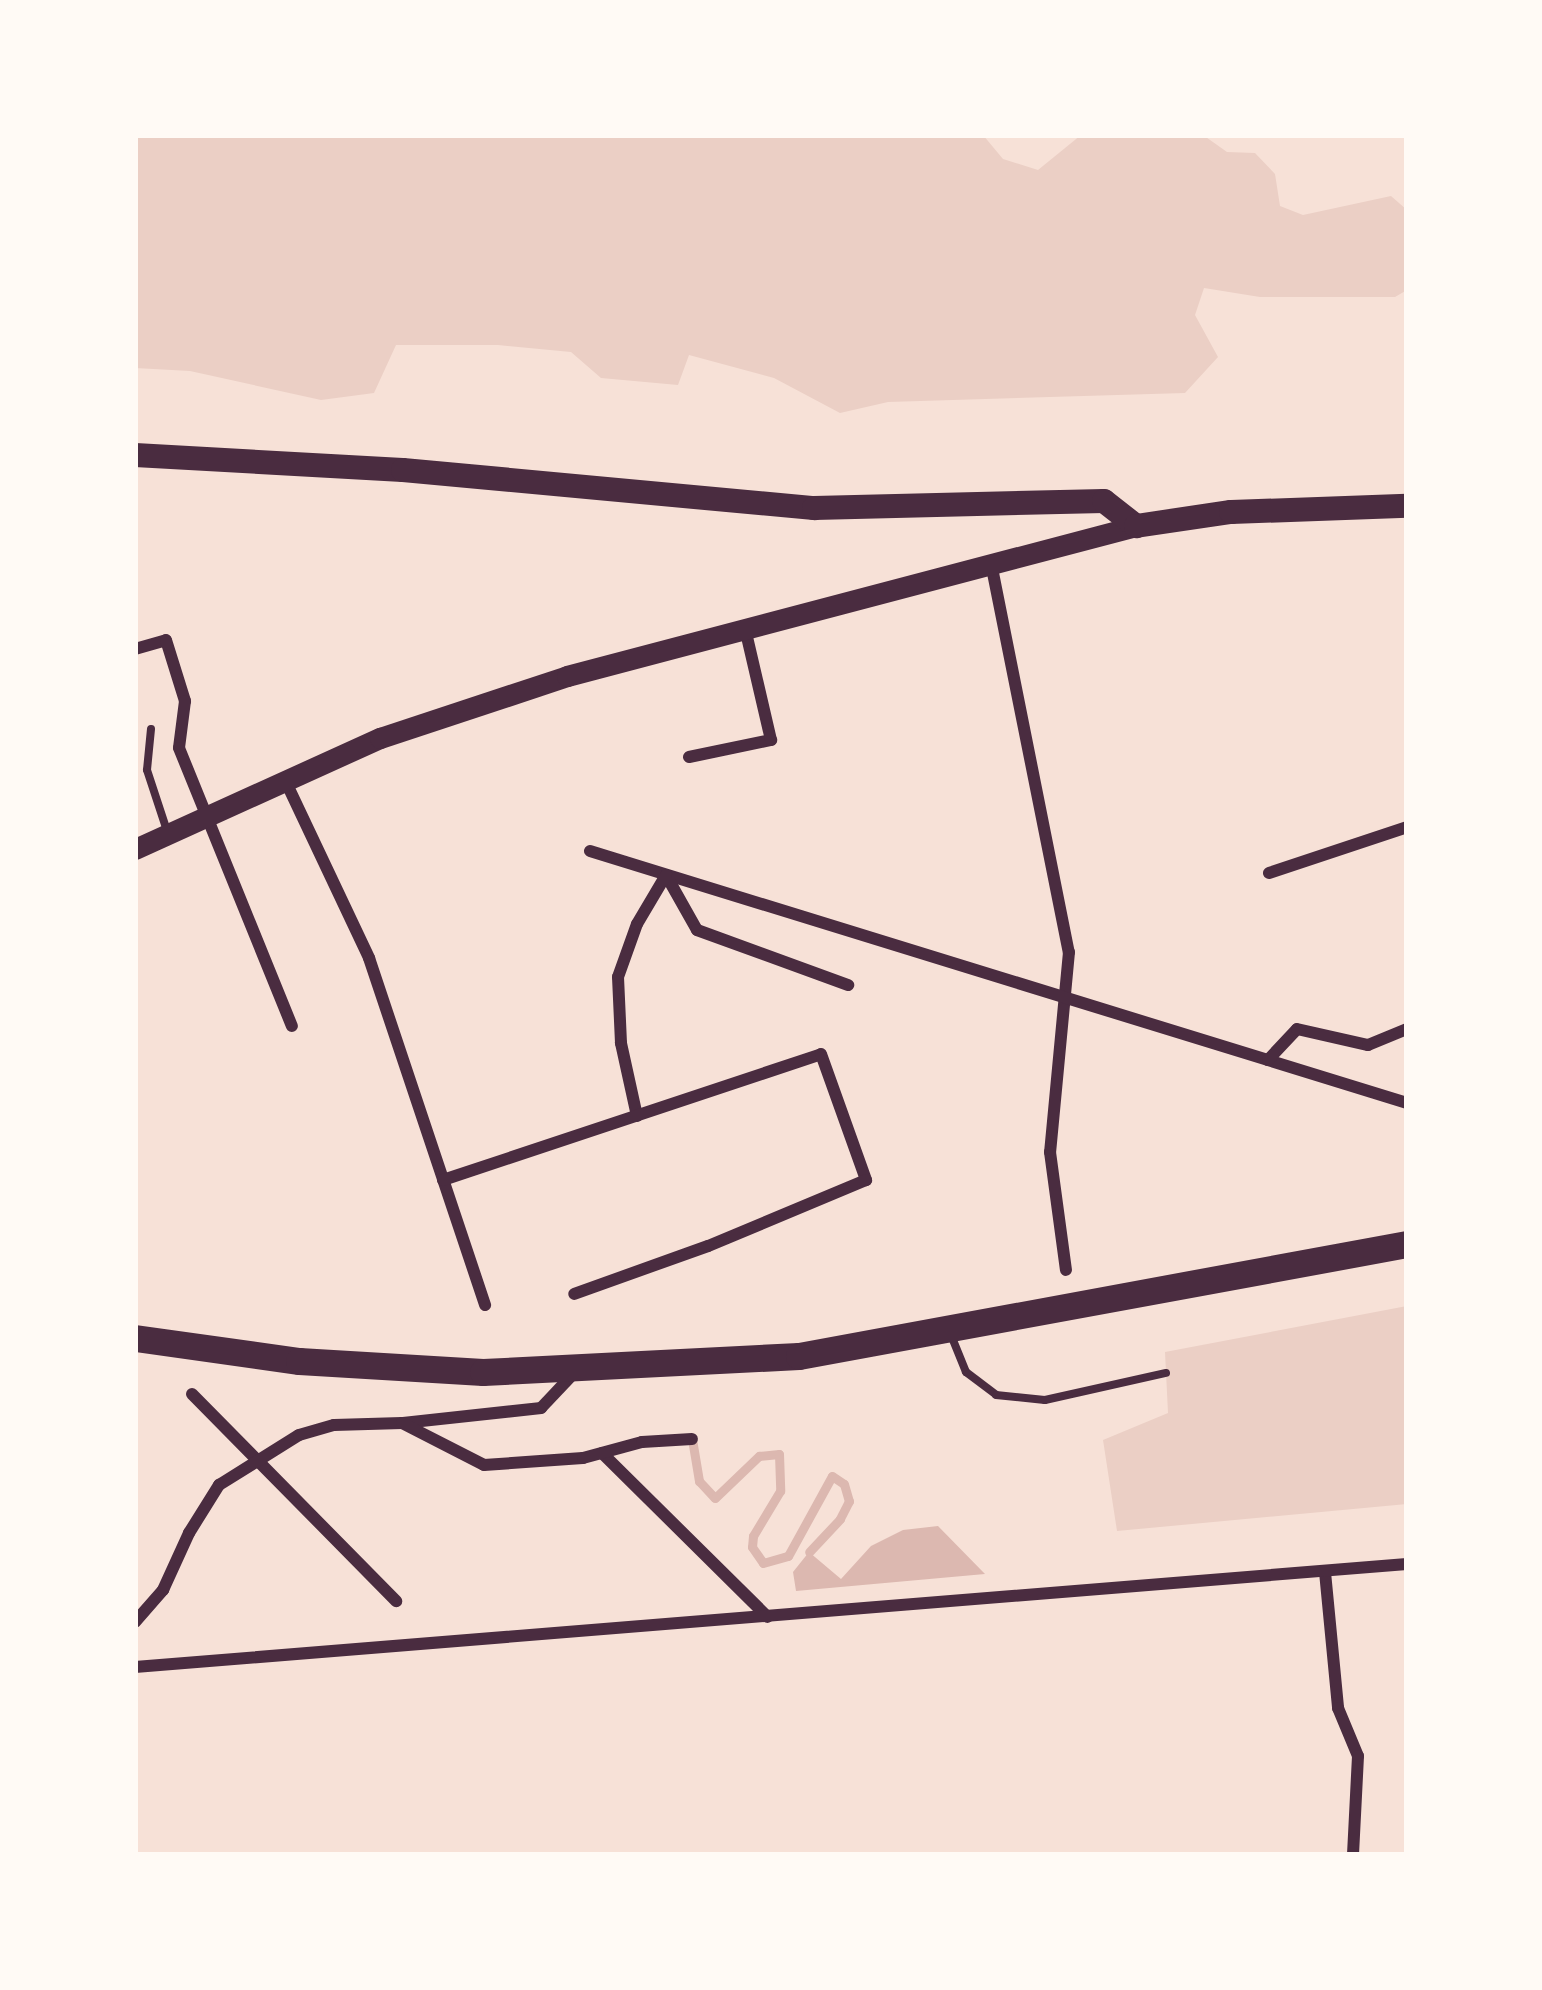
<!DOCTYPE html>
<html>
<head>
<meta charset="utf-8">
<style>
  body { margin:0 }
  #map { position:relative; width:1542px; height:1990px; overflow:hidden; background:#f7e1d7; font-family:"Titillium Web",sans-serif }
  div>[style] { position:absolute }
  .green>* { inset:0; background:#ebcfc5 }
  .water>* { inset:0; background:#dcb8b0 }
  .stream>* { height:9px; margin:-4.5px; padding:0 4.5px; transform-origin:4.5px; border-radius:4.5px; background:#dcb8b0 }
  .service>* { height:8px; margin:-4px; padding:0 4px; transform-origin:4px; border-radius:4px; background:#4a2c40 }
  .minor>* { height:12px; margin:-6px; padding:0 6px; transform-origin:6px; border-radius:6px; background:#4a2c40 }
  .tertiary>* { height:21px; margin:-10.5px; padding:0 10.5px; transform-origin:10.5px; border-radius:10.5px; background:#4a2c40 }
  .primary>* { height:24px; margin:-12px; padding:0 12px; transform-origin:12px; border-radius:12px; background:#4a2c40 }
  .trunk>* { height:27px; margin:-13.5px; padding:0 13.5px; transform-origin:13.5px; border-radius:13.5px; background:#4a2c40 }
  span { translate:-50% -50%; white-space:nowrap; text-align:center; line-height:1.15; -webkit-text-stroke:12px #fffaf5; paint-order:stroke }
  .frame { position:absolute; inset:0; border:138px solid #fffaf5; pointer-events:none }
</style>
</head>
<body>
<div id="map">
  <div class="green">
    <i style="clip-path:polygon(135px 135px,983px 135px,1003px 159px,1038px 170px,1081px 135px,1203px 135px,1227px 152px,1255px 153px,1275px 174px,1280px 206px,1303px 215px,1391px 196px,1407px 210px,1407px 290px,1395px 297px,1260px 297px,1204px 288px,1195px 315px,1218px 357px,1185px 393px,888px 402px,840px 413px,774px 378px,689px 355px,678px 385px,601px 378px,571px 352px,498px 345px,396px 345px,374px 393px,321px 400px,190px 371px,135px 368px)"></i>
    <i style="clip-path:polygon(1407px 1306px,1407px 1504px,1117px 1531px,1103px 1440px,1168px 1413px,1165px 1352px)"></i>
  </div>
  <div class="water">
    <i style="clip-path:polygon(938px 1526px,985px 1574px,796px 1591px,793px 1572px,809px 1552px,841px 1579px,871px 1546px,903px 1530px)"></i>
  </div>
  <div class="stream">
    <i style="left:692px;top:1439px;width:43px;rotate:80.5deg"></i>
    <i style="left:699px;top:1481px;width:23px;rotate:47deg"></i>
    <i style="left:715px;top:1498px;width:61px;rotate:-43.7deg"></i>
    <i style="left:759px;top:1456px;width:20px;rotate:-6deg"></i>
    <i style="left:779px;top:1454px;width:37px;rotate:88deg"></i>
    <i style="left:780px;top:1491px;width:52px;rotate:121deg"></i>
    <i style="left:753px;top:1536px;width:11px;rotate:95deg"></i>
    <i style="left:752px;top:1547px;width:19px;rotate:55deg"></i>
    <i style="left:763px;top:1563px;width:26px;rotate:-16deg"></i>
    <i style="left:788px;top:1556px;width:91px;rotate:-61.2deg"></i>
    <i style="left:832px;top:1476px;width:14px;rotate:34deg"></i>
    <i style="left:844px;top:1484px;width:18px;rotate:74deg"></i>
    <i style="left:849px;top:1501px;width:20px;rotate:117deg"></i>
    <i style="left:840px;top:1519px;width:45px;rotate:133.2deg"></i>
  </div>
  <div class="service">
    <i style="left:151px;top:729px;width:41px;rotate:95.6deg"></i>
    <i style="left:147px;top:770px;width:64px;rotate:71.8deg"></i>
    <i style="left:951px;top:1335px;width:40px;rotate:68deg"></i>
    <i style="left:966px;top:1372px;width:38px;rotate:37deg"></i>
    <i style="left:996px;top:1395px;width:49px;rotate:5.8deg"></i>
    <i style="left:1045px;top:1400px;width:124px;rotate:-12.6deg"></i>
  </div>
  <div class="minor">
    <i style="left:991px;top:563px;width:397px;rotate:78.7deg"></i>
    <i style="left:1069px;top:952px;width:201px;rotate:95.4deg"></i>
    <i style="left:1050px;top:1152px;width:119px;rotate:82.3deg"></i>
    <i style="left:135px;top:649px;width:32px;rotate:-16deg"></i>
    <i style="left:166px;top:640px;width:64px;rotate:72.7deg"></i>
    <i style="left:185px;top:701px;width:47px;rotate:97.3deg"></i>
    <i style="left:179px;top:748px;width:300px;rotate:67.9deg"></i>
    <i style="left:689px;top:757px;width:84px;rotate:-11.7deg"></i>
    <i style="left:771px;top:740px;width:115px;rotate:-103.1deg"></i>
    <i style="left:285px;top:780px;width:197px;rotate:64.7deg"></i>
    <i style="left:369px;top:958px;width:366px;rotate:71.5deg"></i>
    <i style="left:590px;top:851px;width:855px;rotate:17.14deg"></i>
    <i style="left:1269px;top:873px;width:145px;rotate:-18.4deg"></i>
    <i style="left:666px;top:875px;width:63px;rotate:60.6deg"></i>
    <i style="left:697px;top:930px;width:161px;rotate:20deg"></i>
    <i style="left:1268px;top:1060px;width:42px;rotate:-46.9deg"></i>
    <i style="left:1297px;top:1029px;width:73px;rotate:12.7deg"></i>
    <i style="left:1368px;top:1045px;width:42px;rotate:-22.3deg"></i>
    <i style="left:637px;top:1116px;width:75px;rotate:-102.4deg"></i>
    <i style="left:621px;top:1043px;width:66px;rotate:-92.6deg"></i>
    <i style="left:618px;top:977px;width:56px;rotate:-70.3deg"></i>
    <i style="left:637px;top:924px;width:57px;rotate:-59.4deg"></i>
    <i style="left:443px;top:1180px;width:398px;rotate:-18.4deg"></i>
    <i style="left:821px;top:1054px;width:134px;rotate:70.3deg"></i>
    <i style="left:866px;top:1180px;width:171px;rotate:157.3deg"></i>
    <i style="left:708px;top:1246px;width:142px;rotate:160.3deg"></i>
    <i style="left:192px;top:1394px;width:291px;rotate:45.4deg"></i>
    <i style="left:403px;top:1423px;width:139px;rotate:-6.2deg"></i>
    <i style="left:541px;top:1408px;width:51px;rotate:-46.6deg"></i>
    <i style="left:602px;top:1453px;width:233px;rotate:44.7deg"></i>
    <i style="left:1325px;top:1572px;width:137px;rotate:84.5deg"></i>
    <i style="left:1338px;top:1708px;width:52px;rotate:67.4deg"></i>
    <i style="left:1358px;top:1756px;width:99px;rotate:92.9deg"></i>
    <i style="left:135px;top:1622px;width:43px;rotate:-48.8deg"></i>
    <i style="left:163px;top:1590px;width:63px;rotate:-65.5deg"></i>
    <i style="left:189px;top:1533px;width:57px;rotate:-58deg"></i>
    <i style="left:219px;top:1485px;width:94px;rotate:-32deg"></i>
    <i style="left:299px;top:1435px;width:36px;rotate:-16deg"></i>
    <i style="left:334px;top:1425px;width:68px;rotate:-1.7deg"></i>
    <i style="left:402px;top:1423px;width:92px;rotate:27.1deg"></i>
    <i style="left:484px;top:1465px;width:99px;rotate:-4deg"></i>
    <i style="left:583px;top:1458px;width:61px;rotate:-15.2deg"></i>
    <i style="left:642px;top:1442px;width:50px;rotate:-3.4deg"></i>
    <i style="left:135px;top:1667px;width:1276px;rotate:-4.63deg"></i>
  </div>
  <div class="tertiary">
    <i style="left:135px;top:849px;width:269px;rotate:-24.4deg"></i>
    <i style="left:380px;top:738px;width:197px;rotate:-18.3deg"></i>
    <i style="left:567px;top:676px;width:588px;rotate:-14.77deg"></i>
  </div>
  <div class="primary">
    <i style="left:135px;top:455px;width:268px;rotate:3.2deg"></i>
    <i style="left:403px;top:470px;width:413px;rotate:5.3deg"></i>
    <i style="left:814px;top:508px;width:290px;rotate:-1.4deg"></i>
    <i style="left:1104px;top:501px;width:41px;rotate:38deg"></i>
    <i style="left:1136px;top:526px;width:96px;rotate:-8.4deg"></i>
    <i style="left:1231px;top:512px;width:176px;rotate:-2deg"></i>
  </div>
  <div class="trunk">
    <i style="left:135px;top:1338px;width:166px;rotate:8deg"></i>
    <i style="left:299px;top:1361px;width:184px;rotate:3.4deg"></i>
    <i style="left:483px;top:1372px;width:316px;rotate:-2.9deg"></i>
    <i style="left:799px;top:1356px;width:618px;rotate:-10.44deg"></i>
  </div>
  <div class="frame"></div>
</div>
</body>
</html>
